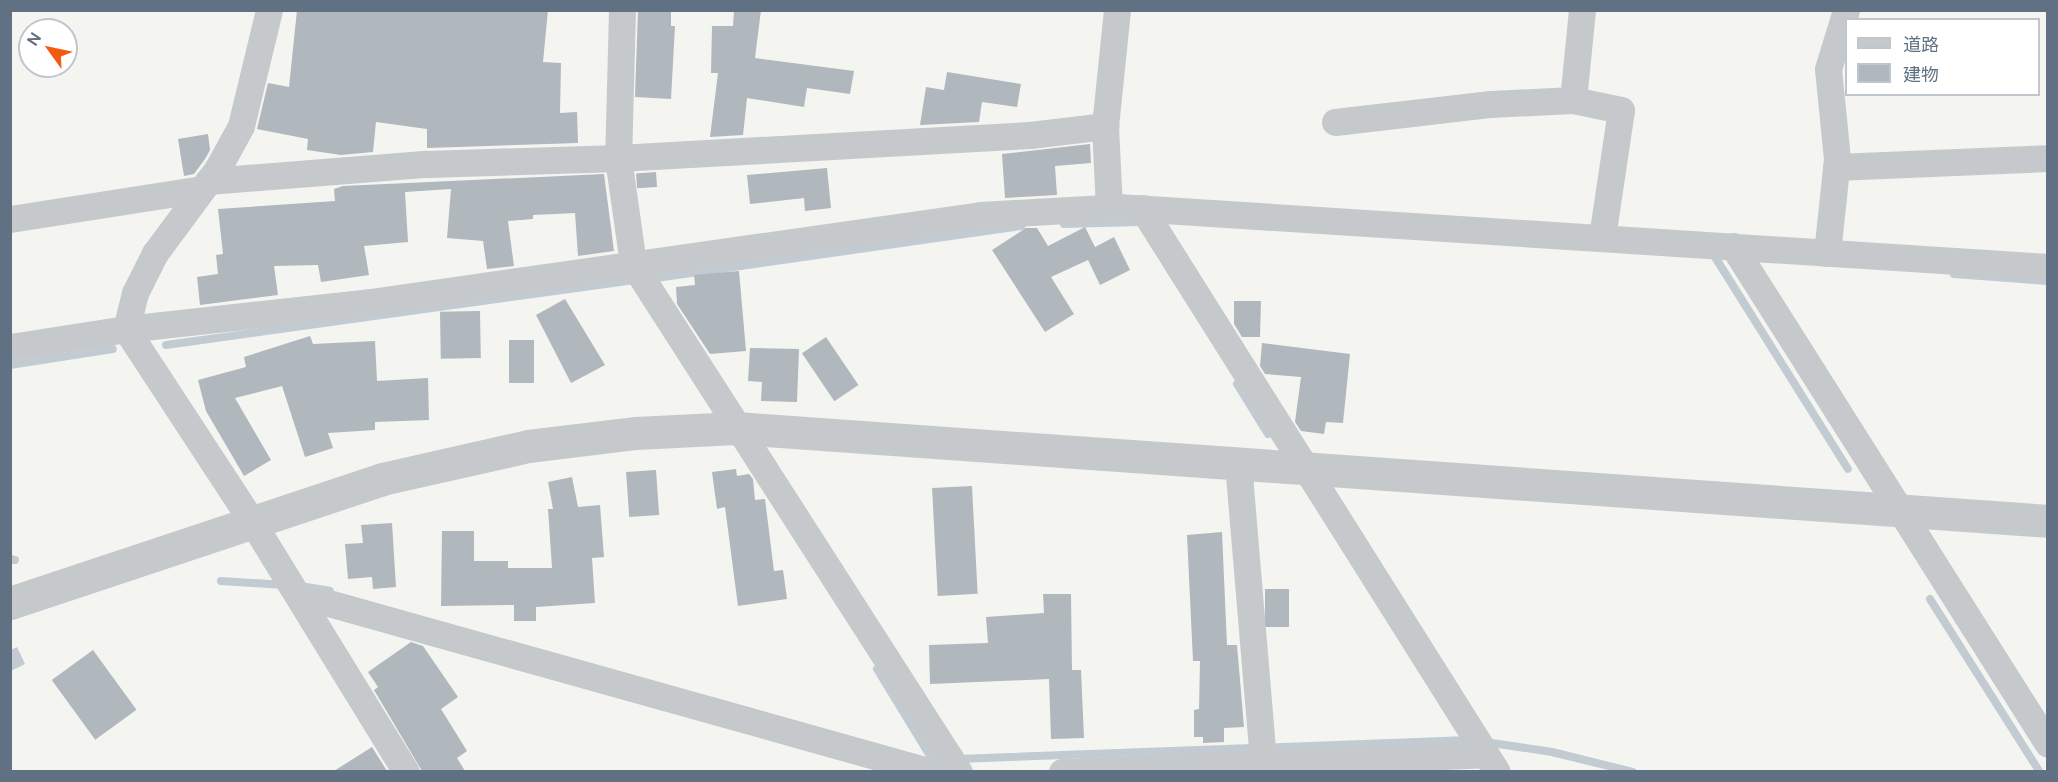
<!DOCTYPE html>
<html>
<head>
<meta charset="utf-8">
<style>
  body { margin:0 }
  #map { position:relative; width:2058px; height:782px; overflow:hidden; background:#f4f5f0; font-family:"DM Sans","Noto Sans JP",sans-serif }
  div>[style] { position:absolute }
  .water>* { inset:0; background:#c1cbd1 }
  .stream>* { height:8px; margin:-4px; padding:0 4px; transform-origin:4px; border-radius:4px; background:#c1cbd1 }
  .building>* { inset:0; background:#b0b7bd; transform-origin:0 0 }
  .minor>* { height:27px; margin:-13.5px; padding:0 13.5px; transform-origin:13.5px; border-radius:13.5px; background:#c6c9cc }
  .tertiary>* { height:33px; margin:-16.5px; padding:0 16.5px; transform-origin:16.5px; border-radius:16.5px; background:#c6c9cc }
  span { translate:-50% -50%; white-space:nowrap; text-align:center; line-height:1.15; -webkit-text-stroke:6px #fff; paint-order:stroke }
  .frame { position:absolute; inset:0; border:12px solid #607184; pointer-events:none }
  .legend { position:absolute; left:1845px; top:18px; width:195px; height:78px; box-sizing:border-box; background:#fff; border:2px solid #bfc6ce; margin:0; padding:8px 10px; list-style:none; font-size:18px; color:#607184 }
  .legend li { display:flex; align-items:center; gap:12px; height:30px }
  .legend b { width:30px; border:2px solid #bfc6ce }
  .north { position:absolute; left:18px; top:18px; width:60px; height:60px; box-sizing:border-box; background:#fff; border:2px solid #bfc6ce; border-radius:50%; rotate:303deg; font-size:16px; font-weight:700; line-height:24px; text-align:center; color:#607184 }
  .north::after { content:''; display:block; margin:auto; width:21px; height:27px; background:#f35b12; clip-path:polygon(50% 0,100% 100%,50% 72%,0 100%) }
</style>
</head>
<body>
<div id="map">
  <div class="water">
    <i style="clip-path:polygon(17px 647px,25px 664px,11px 671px,11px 650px)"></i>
  </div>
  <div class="stream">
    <i style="left:1064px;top:224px;width:76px;rotate:-1.5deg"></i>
    <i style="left:1715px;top:257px;width:250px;rotate:57.9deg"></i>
    <i style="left:1954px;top:274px;width:94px;rotate:4.3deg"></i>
    <i style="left:649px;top:279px;width:376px;rotate:-8.1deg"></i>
    <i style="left:166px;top:345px;width:475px;rotate:-7.9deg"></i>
    <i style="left:10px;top:365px;width:104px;rotate:-8.8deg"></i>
    <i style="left:1237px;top:384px;width:59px;rotate:58.2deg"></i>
    <i style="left:10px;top:559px;width:5px;rotate:11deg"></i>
    <i style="left:221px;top:581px;width:64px;rotate:3.6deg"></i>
    <i style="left:300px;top:586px;width:30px;rotate:9deg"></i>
    <i style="left:1930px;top:599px;width:205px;rotate:57.6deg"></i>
    <i style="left:877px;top:669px;width:111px;rotate:58.6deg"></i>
    <i style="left:1485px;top:742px;width:68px;rotate:8.5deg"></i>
    <i style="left:1552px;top:752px;width:83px;rotate:13.9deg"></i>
    <i style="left:958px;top:759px;width:512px;rotate:-2.13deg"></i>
  </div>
  <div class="building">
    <i style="clip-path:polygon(297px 10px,548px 10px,543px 62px,561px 63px,560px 113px,577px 112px,578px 143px,427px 148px,427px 129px,376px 122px,373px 152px,341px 155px,307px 150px,308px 139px,257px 129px,268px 83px,289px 87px)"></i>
    <i style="clip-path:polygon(638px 10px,671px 10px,671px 26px,675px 26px,671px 99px,635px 97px)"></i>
    <i style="clip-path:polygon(734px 10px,761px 10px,755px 58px,854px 71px,850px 94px,807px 88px,804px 107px,747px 98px,743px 135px,710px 137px,718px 73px,711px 73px,712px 26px,733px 26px)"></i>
    <i style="clip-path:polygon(947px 72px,1021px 84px,1017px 107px,982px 102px,979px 122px,920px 125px,926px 87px,944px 90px)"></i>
    <i style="clip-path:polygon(208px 134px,210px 150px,205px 159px,194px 174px,184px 176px,178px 139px)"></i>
    <i style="clip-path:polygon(1090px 144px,1091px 163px,1055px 166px,1057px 195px,1005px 198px,1002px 154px)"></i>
    <i style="clip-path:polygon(827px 168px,831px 208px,805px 211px,804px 198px,750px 204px,747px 175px)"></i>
    <i style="left:656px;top:172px;width:15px;height:20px;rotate:86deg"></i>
    <i style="clip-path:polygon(604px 174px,614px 251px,578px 256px,575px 213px,533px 215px,533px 219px,508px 221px,514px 266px,487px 269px,483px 241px,447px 238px,451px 189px,405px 192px,408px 242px,364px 246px,369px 275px,321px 282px,318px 265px,274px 266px,278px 295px,200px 305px,197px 277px,218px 274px,216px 255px,223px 254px,218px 209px,335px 201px,334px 189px,343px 186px)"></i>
    <i style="clip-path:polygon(1085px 227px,1095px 247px,1114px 237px,1130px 270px,1100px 285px,1088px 260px,1051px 277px,1074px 314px,1045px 332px,992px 250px,1026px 228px,1037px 228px,1048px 246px)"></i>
    <i style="clip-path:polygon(739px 271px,746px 351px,710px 354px,677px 304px,676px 287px,695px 285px,694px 275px)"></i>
    <i style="clip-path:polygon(565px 299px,605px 365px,571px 383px,536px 315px)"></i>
    <i style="clip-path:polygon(1234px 301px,1261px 301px,1260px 337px,1242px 337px,1234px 324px)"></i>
    <i style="left:480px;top:311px;width:47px;height:40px;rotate:89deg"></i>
    <i style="clip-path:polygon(310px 336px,313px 344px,375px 341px,377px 381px,428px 378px,429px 420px,375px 422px,375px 430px,328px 433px,333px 448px,305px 457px,282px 386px,235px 398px,271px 460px,244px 476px,206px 411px,198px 380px,246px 367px,244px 357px)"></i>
    <i style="left:826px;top:337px;width:58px;height:29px;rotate:56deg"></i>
    <i style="left:509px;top:340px;width:25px;height:43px"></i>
    <i style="clip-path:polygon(1262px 343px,1350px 354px,1343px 423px,1326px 422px,1324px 434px,1301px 431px,1295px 422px,1301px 377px,1265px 374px,1260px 366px)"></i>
    <i style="clip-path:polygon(750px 348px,799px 349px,797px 402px,761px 401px,762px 382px,748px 381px)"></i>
    <i style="clip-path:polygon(736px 469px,737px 476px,749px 474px,753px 479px,755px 500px,765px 499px,774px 571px,783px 570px,787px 599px,738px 606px,725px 507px,717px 509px,712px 472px)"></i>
    <i style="left:656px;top:470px;width:45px;height:30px;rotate:86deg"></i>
    <i style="clip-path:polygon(572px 477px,578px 507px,600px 505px,604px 557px,592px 558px,595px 603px,536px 607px,536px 621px,514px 621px,514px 605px,441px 606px,442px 531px,474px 531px,474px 561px,508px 561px,508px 568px,552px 568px,548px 509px,553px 509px,548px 482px)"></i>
    <i style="left:972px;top:486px;width:108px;height:40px;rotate:87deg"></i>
    <i style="clip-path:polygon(392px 523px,396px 587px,373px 589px,372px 577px,348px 579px,345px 544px,363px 543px,361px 525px)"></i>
    <i style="clip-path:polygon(1222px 532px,1227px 645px,1237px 645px,1244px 727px,1224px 728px,1224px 742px,1203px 743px,1203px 737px,1194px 737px,1194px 710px,1199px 709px,1200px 661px,1193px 661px,1187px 535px)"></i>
    <i style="left:1265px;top:589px;width:24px;height:38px"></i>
    <i style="clip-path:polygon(1043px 594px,1071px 594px,1072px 670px,1081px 670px,1084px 738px,1051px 739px,1049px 679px,930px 684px,929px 645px,988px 643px,986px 617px,1044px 613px)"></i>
    <i style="clip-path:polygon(411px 642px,423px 646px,458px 697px,441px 709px,467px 751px,457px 758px,465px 771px,422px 771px,374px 690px,378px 687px,368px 672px)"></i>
    <i style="left:93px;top:650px;width:74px;height:51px;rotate:54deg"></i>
    <i style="clip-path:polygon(372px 747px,387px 771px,334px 771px)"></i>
  </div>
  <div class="minor">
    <i style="left:269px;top:10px;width:119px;rotate:103.6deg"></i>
    <i style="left:241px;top:126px;width:48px;rotate:118.7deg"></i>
    <i style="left:218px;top:168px;width:106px;rotate:126.5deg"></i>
    <i style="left:155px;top:253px;width:45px;rotate:116.6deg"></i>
    <i style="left:135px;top:293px;width:37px;rotate:104deg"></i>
    <i style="left:126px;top:329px;width:228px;rotate:56.8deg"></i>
    <i style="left:251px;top:520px;width:296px;rotate:58.4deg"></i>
    <i style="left:622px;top:10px;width:148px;rotate:91.5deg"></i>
    <i style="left:618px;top:158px;width:107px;rotate:81.9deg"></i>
    <i style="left:633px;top:264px;width:604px;rotate:57.31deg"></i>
    <i style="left:1573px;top:100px;width:90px;rotate:-84.3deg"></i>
    <i style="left:1335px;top:122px;width:157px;rotate:-6.6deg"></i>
    <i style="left:1491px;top:104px;width:82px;rotate:-2.8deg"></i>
    <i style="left:1573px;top:100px;width:49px;rotate:11.8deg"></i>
    <i style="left:1621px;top:110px;width:128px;rotate:98.5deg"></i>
    <i style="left:1836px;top:167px;width:212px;rotate:-2.4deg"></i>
    <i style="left:208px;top:181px;width:219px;rotate:-4.5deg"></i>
    <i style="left:426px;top:164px;width:192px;rotate:-1.8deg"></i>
    <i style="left:618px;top:158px;width:413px;rotate:-3.2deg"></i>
    <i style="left:1030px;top:135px;width:76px;rotate:-6.8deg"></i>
    <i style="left:1109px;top:208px;width:82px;rotate:-92.8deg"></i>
    <i style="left:1105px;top:126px;width:117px;rotate:-84.1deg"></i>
    <i style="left:1142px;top:208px;width:666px;rotate:57.81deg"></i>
    <i style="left:10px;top:219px;width:194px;rotate:-8.9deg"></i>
    <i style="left:1733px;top:246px;width:589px;rotate:57.69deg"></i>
    <i style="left:1827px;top:253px;width:95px;rotate:-83.9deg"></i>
    <i style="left:1837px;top:159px;width:90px;rotate:-95.7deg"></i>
    <i style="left:1828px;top:69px;width:62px;rotate:-73deg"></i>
    <i style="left:10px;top:347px;width:117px;rotate:-8.8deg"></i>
    <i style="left:126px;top:329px;width:245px;rotate:-6.3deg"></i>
    <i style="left:370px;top:302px;width:617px;rotate:-8.1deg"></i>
    <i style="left:981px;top:215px;width:137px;rotate:-3.3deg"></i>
    <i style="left:1118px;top:207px;width:932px;rotate:3.69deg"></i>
    <i style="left:1238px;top:463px;width:300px;rotate:85.2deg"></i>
    <i style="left:303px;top:603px;width:22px;rotate:-3deg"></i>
    <i style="left:325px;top:602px;width:630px;rotate:15.65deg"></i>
    <i style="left:1062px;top:772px;width:423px;rotate:-2.4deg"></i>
  </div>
  <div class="tertiary">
    <i style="left:10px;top:603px;width:392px;rotate:-18.4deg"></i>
    <i style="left:382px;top:479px;width:150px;rotate:-12.7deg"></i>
    <i style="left:528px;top:446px;width:109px;rotate:-6.9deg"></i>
    <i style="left:636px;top:433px;width:100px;rotate:-2.9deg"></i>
    <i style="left:736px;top:428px;width:1315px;rotate:4.05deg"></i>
  </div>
  <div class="frame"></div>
  <ul class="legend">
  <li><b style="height:8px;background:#c6c9cc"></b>道路</li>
  <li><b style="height:16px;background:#b0b7bd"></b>建物</li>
  </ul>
  <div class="north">N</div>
</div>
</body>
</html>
